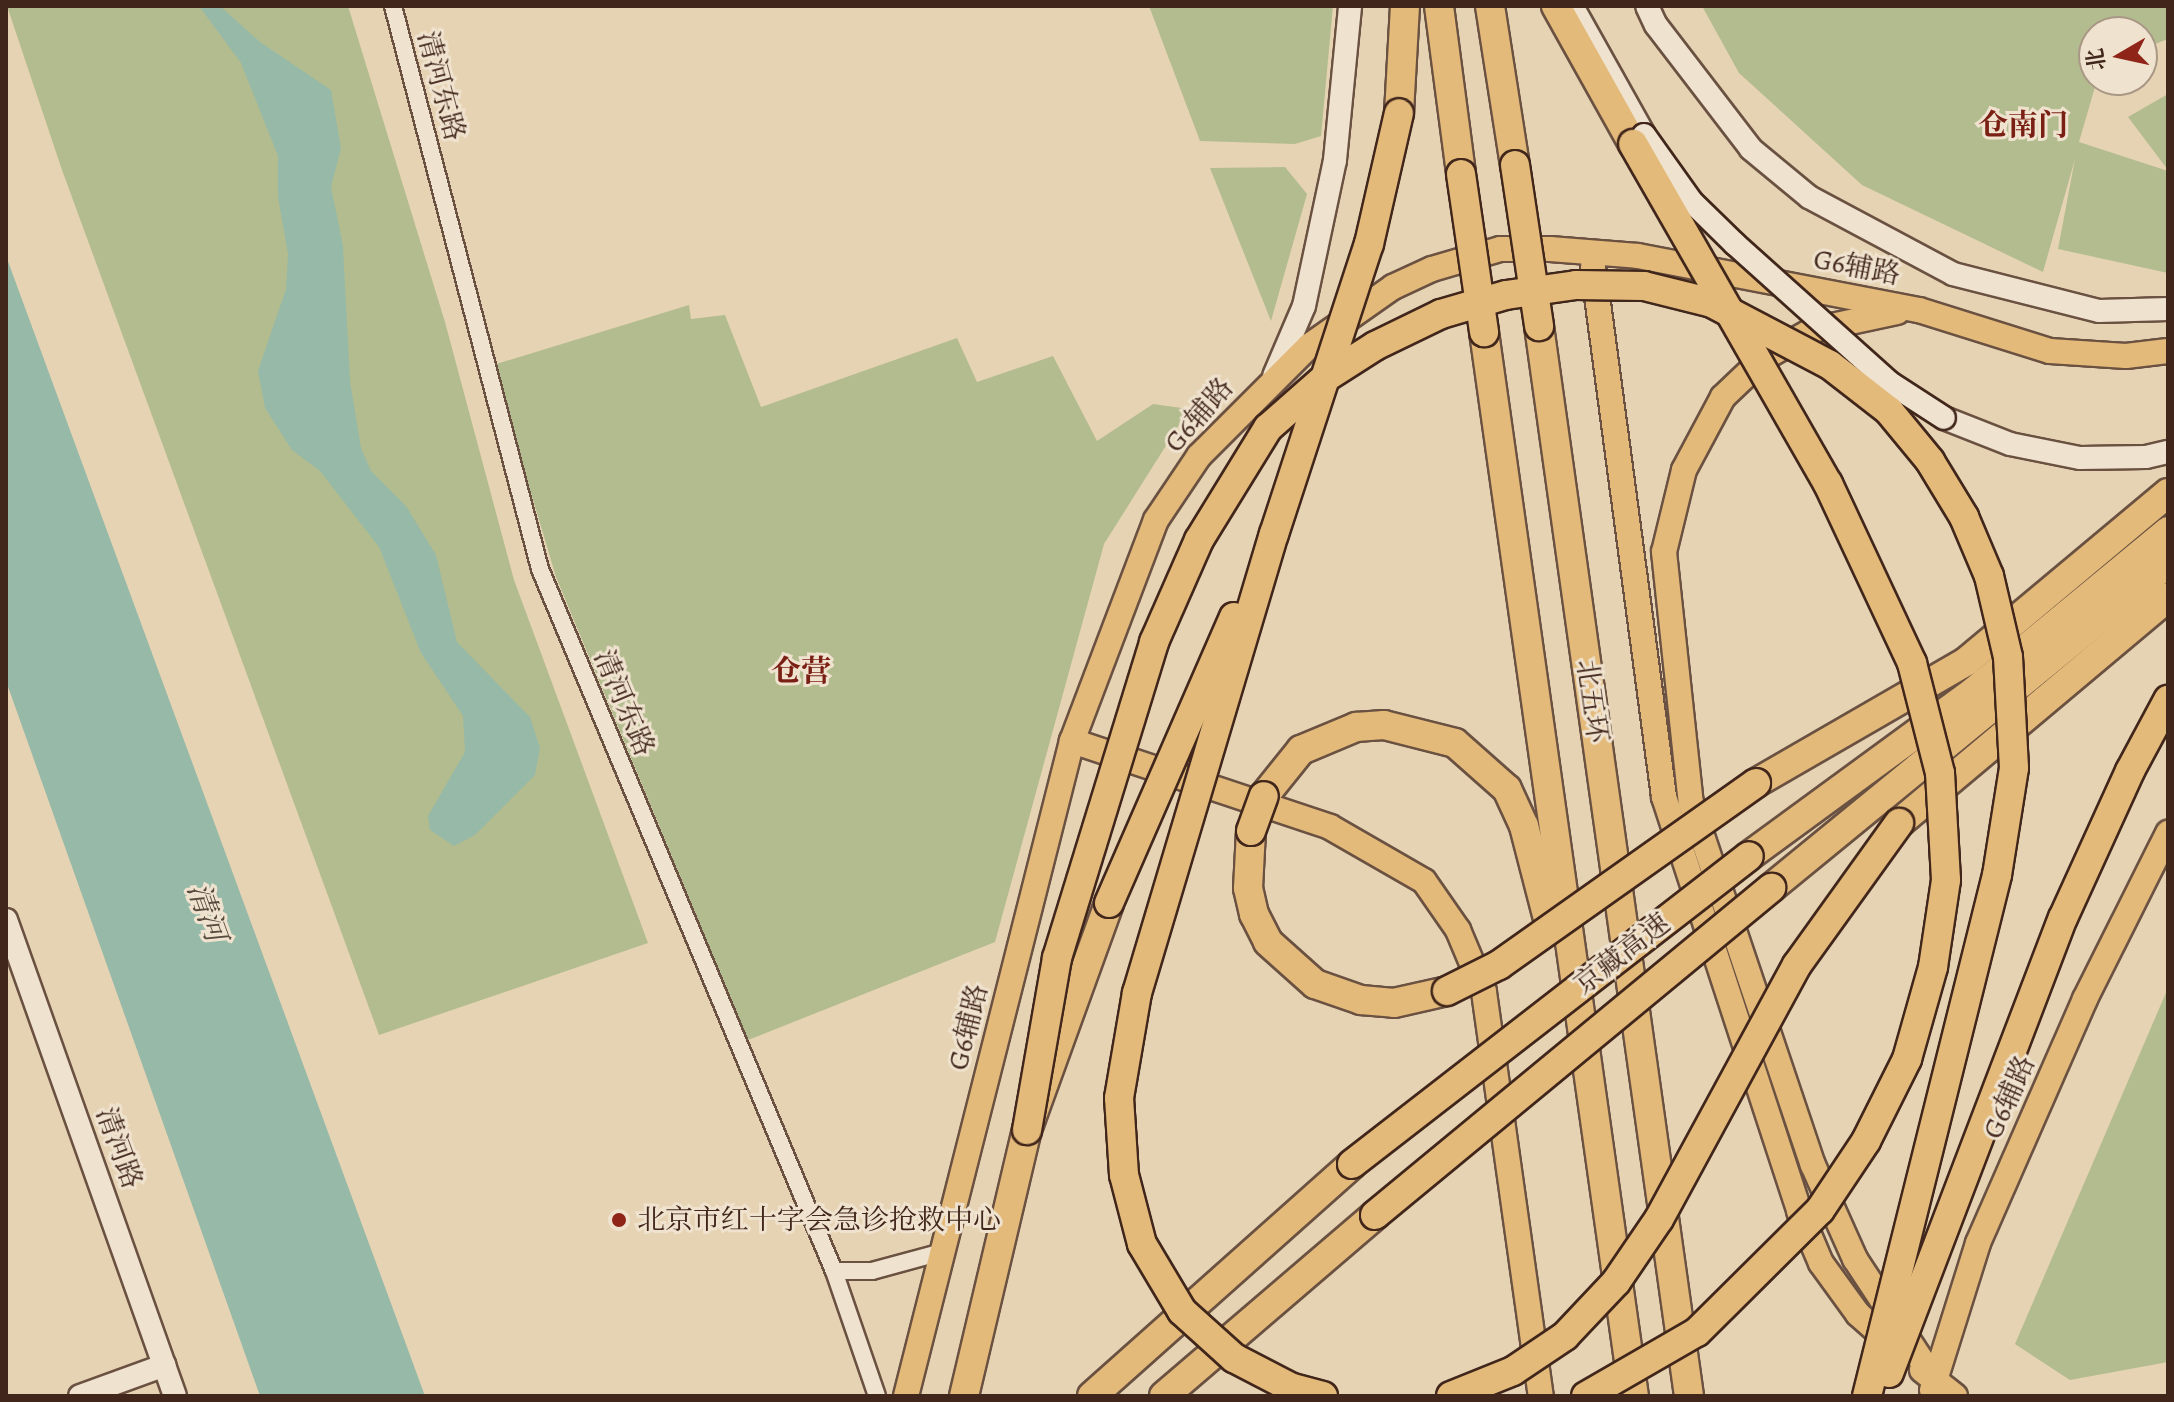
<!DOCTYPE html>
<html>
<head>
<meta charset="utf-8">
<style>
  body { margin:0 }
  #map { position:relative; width:2174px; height:1402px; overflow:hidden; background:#e6d3b3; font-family:Alegreya,"Noto Serif SC",serif }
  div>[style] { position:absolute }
  .green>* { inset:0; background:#b3bc8e }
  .water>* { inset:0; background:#97b9a8 }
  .roads { filter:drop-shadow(2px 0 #6a5141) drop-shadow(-2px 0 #6a5141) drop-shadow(0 2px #6a5141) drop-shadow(0 -2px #6a5141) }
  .street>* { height:16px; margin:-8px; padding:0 8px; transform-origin:8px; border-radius:8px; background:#efe2ce }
  .secondary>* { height:22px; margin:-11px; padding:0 11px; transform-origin:11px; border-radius:11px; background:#efe2ce }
  .primary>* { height:24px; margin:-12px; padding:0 12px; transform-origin:12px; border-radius:12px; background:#e3ba7a }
  .highway>* { height:28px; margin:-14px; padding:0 14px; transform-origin:14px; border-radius:14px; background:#e3ba7a }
  .bridges { filter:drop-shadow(2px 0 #41261b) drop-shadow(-2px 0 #41261b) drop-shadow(0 2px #41261b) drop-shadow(0 -2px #41261b) }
  .secondary-bridge>* { height:22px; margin:-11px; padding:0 11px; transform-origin:11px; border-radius:11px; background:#efe2ce }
  .highway-bridge>* { height:28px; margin:-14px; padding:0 14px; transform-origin:14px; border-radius:14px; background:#e3ba7a }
  .dots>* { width:22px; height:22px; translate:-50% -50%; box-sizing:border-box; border:4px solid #efe2ce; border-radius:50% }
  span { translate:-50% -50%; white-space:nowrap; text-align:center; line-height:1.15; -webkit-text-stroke:6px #efe2ce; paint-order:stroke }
  .street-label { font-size:28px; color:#41261b }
  .poi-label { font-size:28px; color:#41261b }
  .left { translate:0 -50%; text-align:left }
  .neighbourhood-label { font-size:30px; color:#7a1f14; font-weight:700 }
  .water-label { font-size:30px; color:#564b3e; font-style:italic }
  .frame { position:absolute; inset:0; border:8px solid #41261b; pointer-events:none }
  .north { position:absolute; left:2078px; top:16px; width:80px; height:80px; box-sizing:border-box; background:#efe2ce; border:2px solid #a99786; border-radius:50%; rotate:261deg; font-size:22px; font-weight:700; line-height:32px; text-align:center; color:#41261b }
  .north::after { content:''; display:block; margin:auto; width:28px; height:36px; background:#8f2418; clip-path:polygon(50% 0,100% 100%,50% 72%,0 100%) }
</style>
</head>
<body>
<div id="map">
  <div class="green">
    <i style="clip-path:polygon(7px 6px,348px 6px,445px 322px,514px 580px,648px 943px,379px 1035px,62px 170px)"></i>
    <i style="clip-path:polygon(1149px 6px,1333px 6px,1321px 136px,1295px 144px,1200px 141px)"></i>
    <i style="clip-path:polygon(1702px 6px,2168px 6px,2168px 39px,2142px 49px,2142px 32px,2094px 32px,2097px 80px,2079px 142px,2168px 171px,2168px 273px,2058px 249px,2075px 159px,2043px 272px,1862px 185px,1739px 73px)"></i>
    <i style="clip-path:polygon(2168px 94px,2168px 170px,2128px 117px)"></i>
    <i style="clip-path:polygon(1285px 167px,1307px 194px,1271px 321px,1210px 168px)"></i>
    <i style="clip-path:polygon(689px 305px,691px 319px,725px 315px,761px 407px,957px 338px,977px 382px,1053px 356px,1097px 441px,1153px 404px,1189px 409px,1104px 544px,995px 942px,748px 1040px,556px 577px,493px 365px)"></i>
    <i style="clip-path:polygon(2168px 988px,2168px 1362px,2070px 1380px,2015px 1344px)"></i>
  </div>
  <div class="water">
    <i style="clip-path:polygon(199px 6px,220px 6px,260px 42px,331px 90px,341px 148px,331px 187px,343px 246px,350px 381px,361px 448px,371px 471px,406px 506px,436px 555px,457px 642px,530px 717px,540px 748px,535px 775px,475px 835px,454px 846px,430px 830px,428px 816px,465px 752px,463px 716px,421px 653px,379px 547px,320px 471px,292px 450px,265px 408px,258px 371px,286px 289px,288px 254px,278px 197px,278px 156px,241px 63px)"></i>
    <i style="clip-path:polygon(6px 256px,425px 1396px,260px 1396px,6px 681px)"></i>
  </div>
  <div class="roads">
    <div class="street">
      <i style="left:393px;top:6px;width:582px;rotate:75.37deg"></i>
      <i style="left:540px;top:569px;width:761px;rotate:67.28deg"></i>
      <i style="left:834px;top:1271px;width:132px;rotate:71deg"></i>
      <i style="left:834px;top:1271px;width:38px"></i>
      <i style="left:872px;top:1271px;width:73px;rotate:-15.2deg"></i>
    </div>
    <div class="secondary">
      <i style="left:1572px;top:6px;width:148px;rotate:60.8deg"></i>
      <i style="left:1647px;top:6px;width:21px;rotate:65deg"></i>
      <i style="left:1656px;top:25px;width:156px;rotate:52.5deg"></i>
      <i style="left:1751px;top:149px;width:75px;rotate:39.6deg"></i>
      <i style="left:1809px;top:197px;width:163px;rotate:28.1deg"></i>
      <i style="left:1953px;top:274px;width:151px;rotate:14.2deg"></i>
      <i style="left:2099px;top:311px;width:69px;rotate:-1.7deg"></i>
      <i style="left:1274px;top:376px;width:76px;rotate:-66.8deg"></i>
      <i style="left:1304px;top:306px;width:149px;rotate:-78deg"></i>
      <i style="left:1335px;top:160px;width:155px;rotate:-84.4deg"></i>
      <i style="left:1944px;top:418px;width:71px;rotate:21.5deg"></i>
      <i style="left:2010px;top:444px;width:71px;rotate:11.3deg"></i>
      <i style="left:2080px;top:458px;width:66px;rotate:-0.9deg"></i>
      <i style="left:2146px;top:457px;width:23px;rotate:-13deg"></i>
      <i style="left:6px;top:920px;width:505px;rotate:70.45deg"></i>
      <i style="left:80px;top:1396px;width:90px;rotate:-20deg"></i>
    </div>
    <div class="primary">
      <i style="left:1593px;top:266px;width:536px;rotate:82.38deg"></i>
      <i style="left:1664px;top:797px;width:435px;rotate:71.9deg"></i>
      <i style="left:1799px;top:1211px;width:56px;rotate:67.1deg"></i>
      <i style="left:1821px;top:1263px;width:63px;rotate:54deg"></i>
      <i style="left:1858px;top:1314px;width:48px;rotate:41.6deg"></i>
      <i style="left:1897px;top:312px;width:86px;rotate:167.9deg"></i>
      <i style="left:1813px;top:330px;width:56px;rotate:150.3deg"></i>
      <i style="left:1764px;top:358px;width:57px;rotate:136.4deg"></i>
      <i style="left:1723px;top:397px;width:83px;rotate:118.1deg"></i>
      <i style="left:1684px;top:470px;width:84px;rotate:103.7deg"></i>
      <i style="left:1664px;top:552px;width:252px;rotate:83.9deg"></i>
      <i style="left:1691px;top:803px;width:382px;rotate:71.4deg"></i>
      <i style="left:1813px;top:1165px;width:103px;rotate:65.9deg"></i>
      <i style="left:1855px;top:1259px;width:146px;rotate:56.7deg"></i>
      <i style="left:1072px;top:741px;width:272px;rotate:18.4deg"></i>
      <i style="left:1330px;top:827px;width:108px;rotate:29.9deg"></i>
      <i style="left:1424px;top:881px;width:60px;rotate:55.2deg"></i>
      <i style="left:1458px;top:930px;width:67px;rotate:67.2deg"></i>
      <i style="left:1484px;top:992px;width:408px;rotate:82deg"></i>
      <i style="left:1922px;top:1370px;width:42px;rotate:38.2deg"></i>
      <i style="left:1932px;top:1390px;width:154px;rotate:-72.6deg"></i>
      <i style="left:1978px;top:1243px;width:266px;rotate:-66.3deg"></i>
      <i style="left:2085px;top:999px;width:186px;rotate:-63.4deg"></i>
      <i style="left:906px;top:1396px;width:676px;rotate:-75.78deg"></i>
      <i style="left:1072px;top:741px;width:236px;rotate:-69.2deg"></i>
      <i style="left:1156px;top:520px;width:77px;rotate:-56.1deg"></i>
      <i style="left:1199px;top:456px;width:156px;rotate:-45deg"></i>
      <i style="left:1309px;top:346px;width:103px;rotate:-35.1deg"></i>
      <i style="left:1393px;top:287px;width:43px;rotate:-24.8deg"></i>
      <i style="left:1432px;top:269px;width:71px;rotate:-16.4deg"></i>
      <i style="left:1500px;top:249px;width:50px"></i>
      <i style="left:1550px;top:249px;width:88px;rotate:4.5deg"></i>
      <i style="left:1638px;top:256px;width:286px;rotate:10.9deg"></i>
      <i style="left:1919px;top:310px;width:137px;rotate:17.4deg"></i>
      <i style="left:2050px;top:351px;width:76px;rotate:3.8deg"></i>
      <i style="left:2126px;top:356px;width:42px;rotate:-6.8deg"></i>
    </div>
    <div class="highway">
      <i style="left:1439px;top:6px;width:169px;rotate:82.5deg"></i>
      <i style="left:1490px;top:6px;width:161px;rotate:81.1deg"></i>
      <i style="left:1556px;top:6px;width:158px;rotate:60.8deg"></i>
      <i style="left:1399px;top:113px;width:107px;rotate:-86.8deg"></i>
      <i style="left:1539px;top:326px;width:1080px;rotate:82.02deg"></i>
      <i style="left:1484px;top:332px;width:1075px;rotate:81.98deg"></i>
      <i style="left:1756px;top:783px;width:244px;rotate:-30deg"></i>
      <i style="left:1967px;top:661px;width:262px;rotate:-39.9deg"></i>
      <i style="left:1264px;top:796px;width:59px;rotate:-51.2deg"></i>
      <i style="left:1301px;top:750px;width:60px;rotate:-22.7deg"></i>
      <i style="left:1356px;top:727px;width:28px;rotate:-4deg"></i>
      <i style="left:1384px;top:725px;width:73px;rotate:14.2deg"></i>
      <i style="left:1455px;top:743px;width:69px;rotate:41.5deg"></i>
      <i style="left:1507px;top:789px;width:41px;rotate:65.3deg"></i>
      <i style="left:1524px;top:826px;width:92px;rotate:75.5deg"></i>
      <i style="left:1899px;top:823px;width:351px;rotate:-40deg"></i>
      <i style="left:1251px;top:831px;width:57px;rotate:93deg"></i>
      <i style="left:1248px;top:888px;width:27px;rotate:77deg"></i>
      <i style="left:1254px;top:914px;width:31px;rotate:63deg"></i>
      <i style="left:1268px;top:942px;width:63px;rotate:41.8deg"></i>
      <i style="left:1315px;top:984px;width:49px;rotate:19.2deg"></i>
      <i style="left:1361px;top:1000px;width:33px;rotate:5deg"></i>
      <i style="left:1394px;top:1003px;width:54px;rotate:-12.8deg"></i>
      <i style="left:1749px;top:856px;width:278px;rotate:-36.2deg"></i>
      <i style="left:1973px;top:692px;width:253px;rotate:-39.5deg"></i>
      <i style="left:1771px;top:888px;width:513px;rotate:-39.31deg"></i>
      <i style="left:964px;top:1396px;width:273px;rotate:-76.7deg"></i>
      <i style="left:1027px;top:1130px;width:241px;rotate:-70.1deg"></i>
      <i style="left:1092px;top:1396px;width:348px;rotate:-41.7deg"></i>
      <i style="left:1164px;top:1396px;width:278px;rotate:-40.6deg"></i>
    </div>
  </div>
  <div class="bridges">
    <div class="secondary-bridge">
      <i style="left:1644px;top:135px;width:81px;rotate:54.5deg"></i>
      <i style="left:1691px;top:201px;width:62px;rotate:44.3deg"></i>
      <i style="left:1735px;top:244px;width:208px;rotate:41.9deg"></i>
      <i style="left:1890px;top:383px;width:64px;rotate:32.9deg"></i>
    </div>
    <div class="highway-bridge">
      <i style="left:1515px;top:165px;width:163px;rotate:81.5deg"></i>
      <i style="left:1461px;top:174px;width:160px;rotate:81.7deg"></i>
      <i style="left:1251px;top:831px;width:37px;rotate:-70deg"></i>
      <i style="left:1109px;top:903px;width:312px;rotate:-66.4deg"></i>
      <i style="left:1447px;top:991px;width:58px;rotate:-26.6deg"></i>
      <i style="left:1499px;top:965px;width:315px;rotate:-35.3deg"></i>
      <i style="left:1027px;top:1130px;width:175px;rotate:-80.1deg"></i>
      <i style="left:1057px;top:958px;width:331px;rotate:-72.9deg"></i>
      <i style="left:1154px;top:642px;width:111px;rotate:-66.2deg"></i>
      <i style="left:1199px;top:540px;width:132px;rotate:-58.4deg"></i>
      <i style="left:1268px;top:428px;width:76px;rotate:-41.3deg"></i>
      <i style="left:1325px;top:378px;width:59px;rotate:-32.6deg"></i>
      <i style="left:1375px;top:346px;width:73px;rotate:-25.9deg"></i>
      <i style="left:1441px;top:314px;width:68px;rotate:-16.3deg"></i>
      <i style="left:1506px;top:295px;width:71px;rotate:-8.1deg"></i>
      <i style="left:1576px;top:285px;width:68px;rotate:0.8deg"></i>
      <i style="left:1644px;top:286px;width:70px;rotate:14deg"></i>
      <i style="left:1712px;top:303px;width:133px;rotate:27.7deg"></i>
      <i style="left:1830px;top:365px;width:75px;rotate:37.9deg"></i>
      <i style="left:1889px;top:411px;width:65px;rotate:50.6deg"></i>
      <i style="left:1930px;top:461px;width:66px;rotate:58.7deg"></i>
      <i style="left:1964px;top:517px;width:64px;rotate:67deg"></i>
      <i style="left:1989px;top:576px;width:83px;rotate:76.8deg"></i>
      <i style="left:2008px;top:657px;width:111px;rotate:86.9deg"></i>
      <i style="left:2014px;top:768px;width:108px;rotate:99deg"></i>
      <i style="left:1997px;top:875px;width:537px;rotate:104.01deg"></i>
      <i style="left:1352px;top:1164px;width:502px;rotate:-37.8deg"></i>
      <i style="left:1375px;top:1215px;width:514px;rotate:-39.55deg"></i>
      <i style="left:1889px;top:1373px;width:487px;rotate:-69.1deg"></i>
      <i style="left:2063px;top:918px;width:162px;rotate:-65.5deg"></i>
      <i style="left:2130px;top:771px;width:81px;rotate:-61.8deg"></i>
      <i style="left:1323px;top:1396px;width:34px;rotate:-165deg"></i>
      <i style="left:1290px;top:1387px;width:63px;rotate:-152.6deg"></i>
      <i style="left:1234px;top:1358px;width:70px;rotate:-137.9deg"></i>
      <i style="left:1182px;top:1311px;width:78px;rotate:-120.8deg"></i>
      <i style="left:1142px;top:1244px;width:71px;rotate:-104.6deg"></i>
      <i style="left:1124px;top:1175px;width:77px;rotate:-93.7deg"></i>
      <i style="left:1119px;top:1098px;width:107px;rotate:-80.3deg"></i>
      <i style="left:1137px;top:993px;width:479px;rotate:-73.4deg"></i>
      <i style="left:1274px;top:534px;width:305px;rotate:-71.9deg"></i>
      <i style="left:1369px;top:244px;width:134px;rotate:-77.1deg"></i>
      <i style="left:1451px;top:1396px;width:67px;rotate:-22deg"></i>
      <i style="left:1513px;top:1371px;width:63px;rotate:-33.9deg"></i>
      <i style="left:1565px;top:1336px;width:74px;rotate:-46.6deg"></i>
      <i style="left:1616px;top:1282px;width:76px;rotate:-55.7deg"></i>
      <i style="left:1659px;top:1219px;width:289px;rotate:-61.5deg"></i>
      <i style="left:1797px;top:965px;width:175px;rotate:-54.3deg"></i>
      <i style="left:1586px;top:1396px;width:128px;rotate:-30deg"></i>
      <i style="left:1697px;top:1332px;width:173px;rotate:-44.8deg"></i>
      <i style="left:1820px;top:1210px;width:83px;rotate:-56.3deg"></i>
      <i style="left:1866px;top:1141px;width:92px;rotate:-63.4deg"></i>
      <i style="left:1907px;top:1059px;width:96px;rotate:-74.2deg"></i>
      <i style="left:1933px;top:967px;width:88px;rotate:-81.5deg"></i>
      <i style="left:1946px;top:880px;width:107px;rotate:-93.2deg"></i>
      <i style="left:1940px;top:773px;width:114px;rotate:-104.3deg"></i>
      <i style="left:1912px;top:663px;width:198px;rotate:-115.1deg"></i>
      <i style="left:1828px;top:484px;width:392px;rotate:-119.8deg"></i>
    </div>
  </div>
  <div class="dots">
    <i style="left:619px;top:1220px;background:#8f2418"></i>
  </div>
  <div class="street-label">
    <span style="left:441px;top:86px;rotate:75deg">清河东路</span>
    <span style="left:1857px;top:267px;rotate:11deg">G6辅路</span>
    <span style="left:1199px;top:415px;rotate:-49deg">G6辅路</span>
    <span style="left:1592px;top:701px;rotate:82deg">北五环</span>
    <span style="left:624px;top:703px;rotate:67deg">清河东路</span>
    <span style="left:1622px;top:954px;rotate:-38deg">京藏高速</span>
    <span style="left:968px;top:1027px;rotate:-76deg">G6辅路</span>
    <span style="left:2009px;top:1097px;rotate:-66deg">G6辅路</span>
    <span style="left:119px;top:1148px;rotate:70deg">清河路</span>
  </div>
  <div class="poi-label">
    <span class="left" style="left:637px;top:1220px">北京市红十字会急诊抢救中心</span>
  </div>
  <div class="neighbourhood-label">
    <span style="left:2023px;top:125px">仓南门</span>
    <span style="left:801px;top:671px">仓营</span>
  </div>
  <div class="water-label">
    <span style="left:207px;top:912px;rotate:70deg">清河</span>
  </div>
  <div class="frame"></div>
  <div class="north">北</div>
</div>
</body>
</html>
